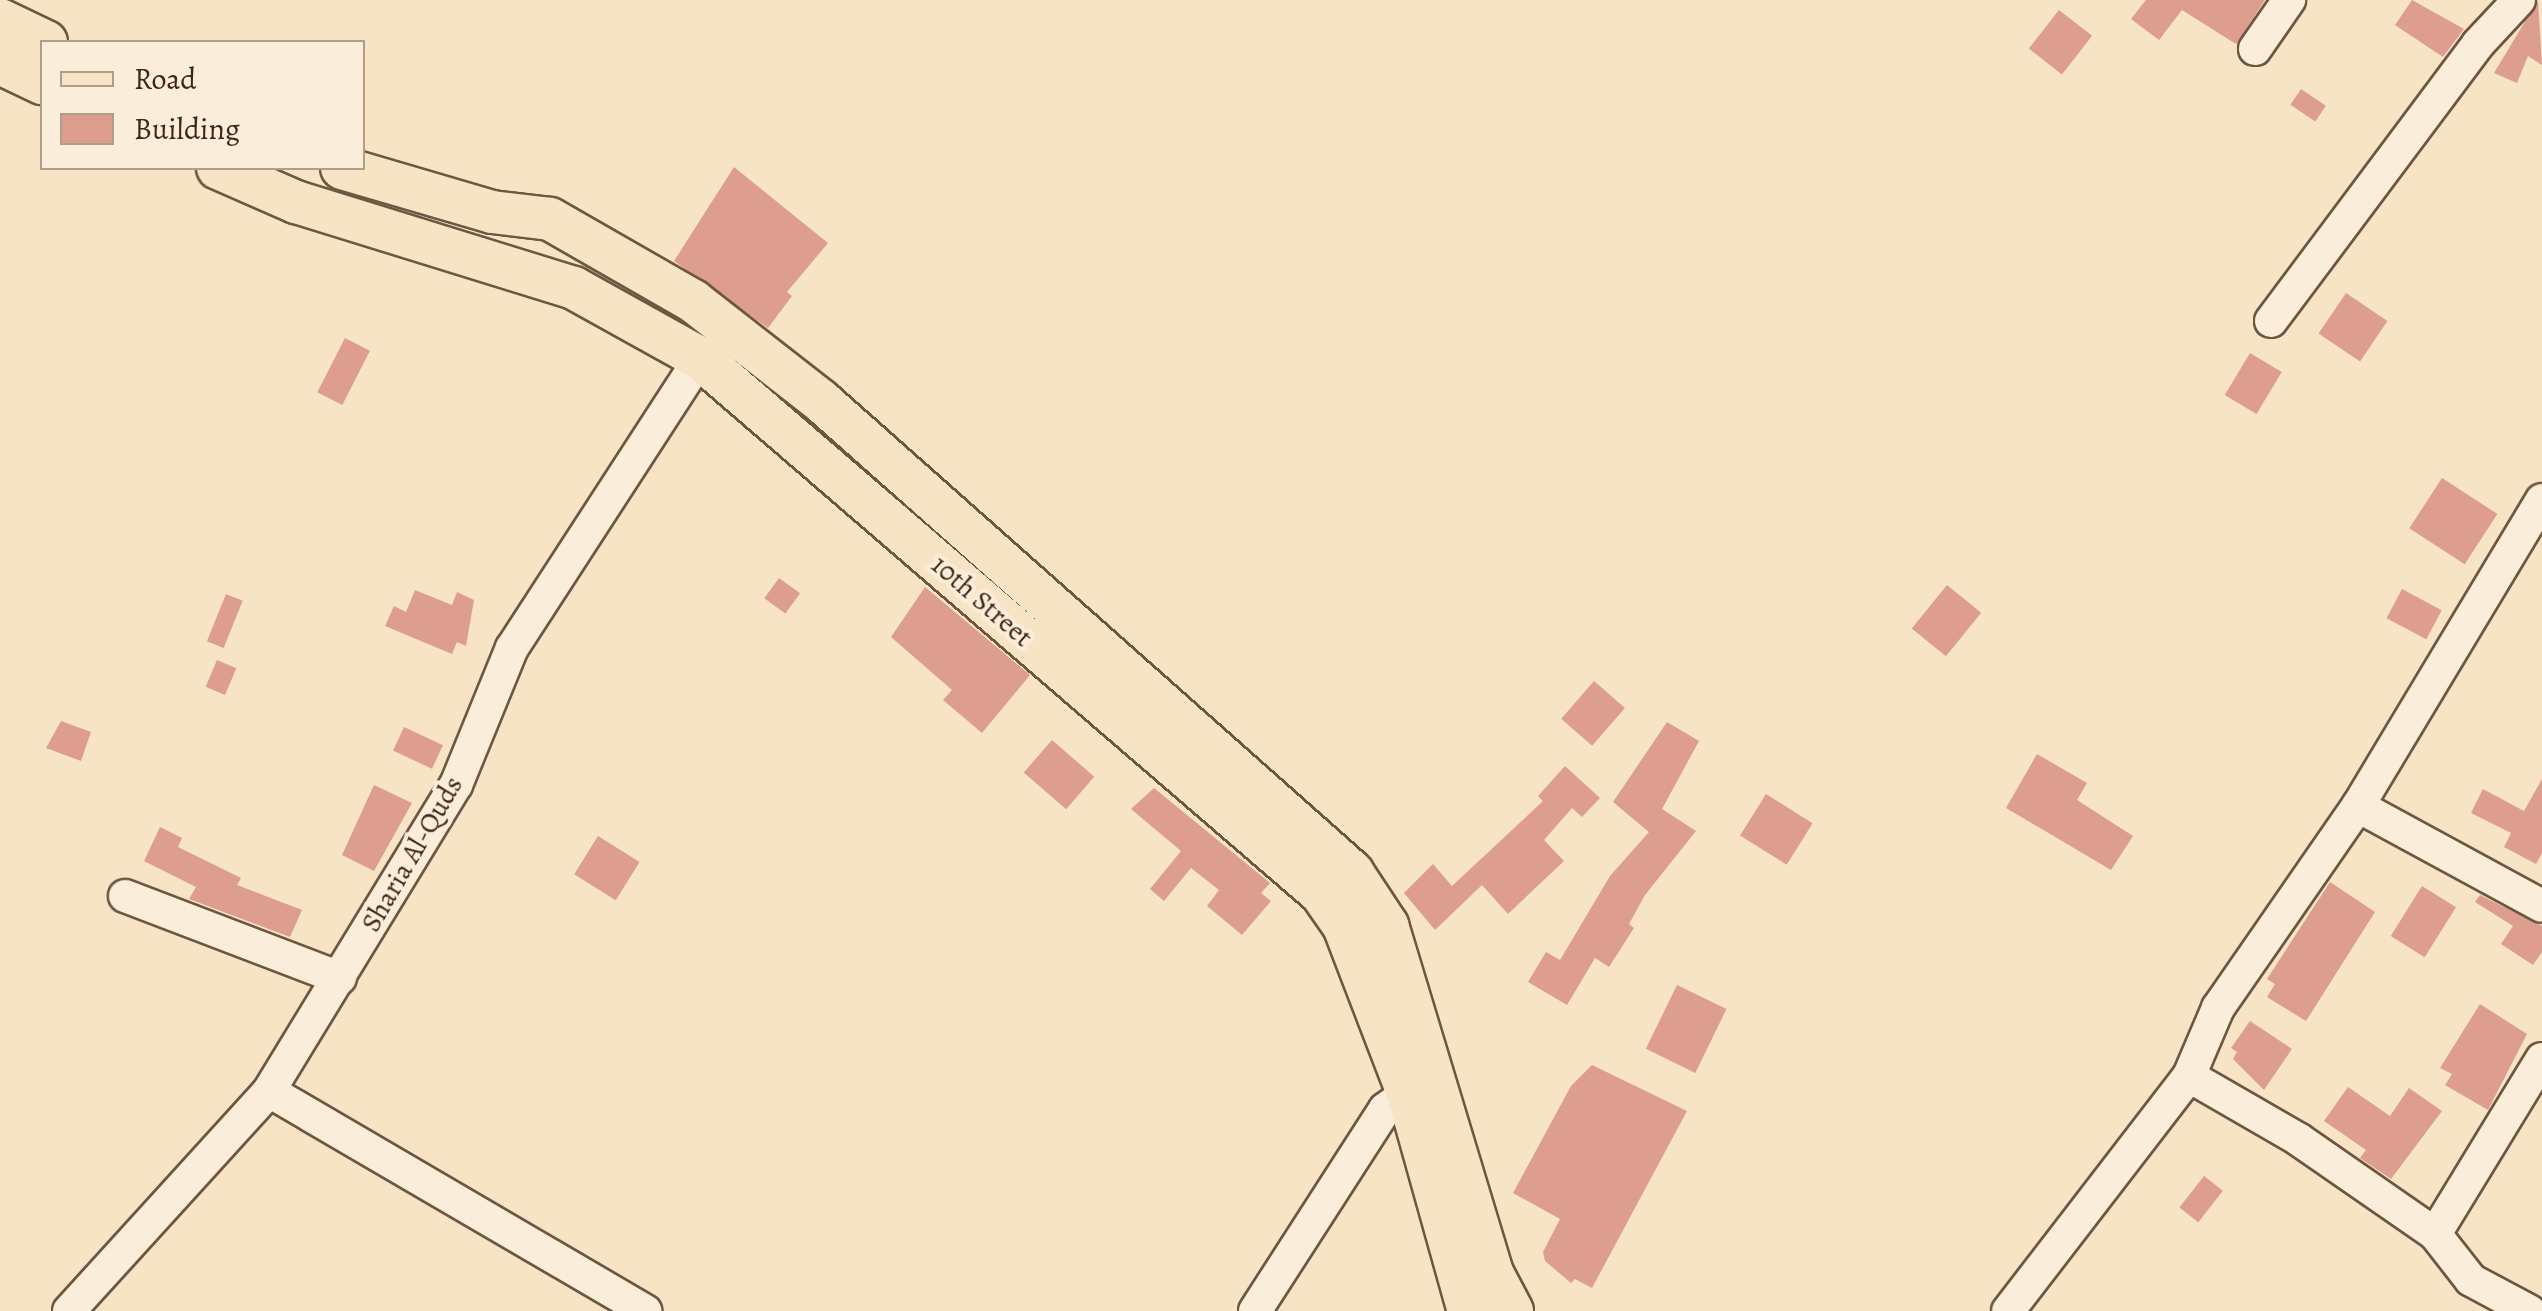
<!DOCTYPE html>
<html>
<head>
<meta charset="utf-8">
<style>
  body { margin:0 }
  #map { position:relative; width:2542px; height:1311px; overflow:hidden; background:#f7e4c4; font-family:Alegreya,serif }
  div>[style] { position:absolute }
  .building>* { inset:0; background:#dd9d8f; transform-origin:0 0 }
  .roads { filter:drop-shadow(2px 0 #6e5642) drop-shadow(-2px 0 #6e5642) drop-shadow(0 2px #6e5642) drop-shadow(0 -2px #6e5642) }
  .minor>* { height:32px; margin:-16px; padding:0 16px; transform-origin:16px; border-radius:16px; background:#faedd9 }
  .major>* { height:42px; margin:-21px; padding:0 21px; transform-origin:21px; border-radius:21px; background:#f7e4c4 }
  span { translate:-50% -50%; white-space:nowrap; text-align:center; line-height:1.15; -webkit-text-stroke:8px #faedd9; paint-order:stroke }
  .street-label { font-size:28px; color:#412716 }
  .legend { position:absolute; left:40px; top:40px; width:325px; height:130px; box-sizing:border-box; background:#faedd9; border:2px solid #b09e8b; margin:0; padding:12px 18px; list-style:none; font-size:30px; color:#412716 }
  .legend li { display:flex; align-items:center; gap:20px; height:50px }
  .legend b { width:50px; border:2px solid #b09e8b }
</style>
</head>
<body>
<div id="map">
  <div class="building">
    <i style="clip-path:polygon(2146px 0,2265px 0,2236px 44px,2182px 10px,2159px 40px,2131px 19px)"></i>
    <i style="clip-path:polygon(2412px 0,2464px 29px,2443px 57px,2395px 25px)"></i>
    <i style="clip-path:polygon(2538px 0,2542px 65px,2528px 56px,2517px 83px,2494px 73px)"></i>
    <i style="left:2059px;top:10px;width:42px;height:49px;rotate:38deg"></i>
    <i style="left:2301px;top:89px;width:30px;height:19px;rotate:34deg"></i>
    <i style="clip-path:polygon(734px 167px,828px 243px,787px 292px,792px 296px,768px 328px,674px 261px)"></i>
    <i style="left:2346px;top:293px;width:50px;height:49px;rotate:34deg"></i>
    <i style="left:345px;top:338px;width:28px;height:61px;rotate:27deg"></i>
    <i style="left:2250px;top:353px;width:37px;height:49px;rotate:31deg"></i>
    <i style="left:2442px;top:478px;width:66px;height:60px;rotate:33deg"></i>
    <i style="left:779px;top:578px;width:26px;height:25px;rotate:36deg"></i>
    <i style="left:1947px;top:585px;width:44px;height:56px;rotate:39deg"></i>
    <i style="clip-path:polygon(925px 587px,1030px 675px,982px 733px,943px 700px,952px 690px,891px 637px)"></i>
    <i style="left:2402px;top:589px;width:45px;height:33px;rotate:28deg"></i>
    <i style="clip-path:polygon(415px 590px,452px 605px,457px 592px,474px 600px,466px 646px,457px 642px,452px 654px,385px 626px,394px 606px,406px 612px)"></i>
    <i style="left:226px;top:594px;width:18px;height:51px;rotate:22deg"></i>
    <i style="left:217px;top:660px;width:21px;height:29px;rotate:23deg"></i>
    <i style="left:1594px;top:681px;width:41px;height:50px;rotate:41deg"></i>
    <i style="clip-path:polygon(61px 721px,91px 732px,81px 761px,46px 748px)"></i>
    <i style="clip-path:polygon(1667px 722px,1699px 741px,1662px 809px,1696px 831px,1645px 895px,1629px 924px,1634px 928px,1609px 967px,1595px 958px,1567px 1005px,1528px 982px,1546px 952px,1560px 960px,1610px 876px,1649px 832px,1613px 802px)"></i>
    <i style="left:404px;top:727px;width:43px;height:26px;rotate:25deg"></i>
    <i style="left:1052px;top:740px;width:56px;height:43px;rotate:41deg"></i>
    <i style="clip-path:polygon(2037px 754px,2087px 783px,2077px 800px,2133px 836px,2111px 870px,2006px 808px)"></i>
    <i style="clip-path:polygon(1565px 766px,1600px 798px,1582px 817px,1572px 808px,1544px 840px,1564px 861px,1508px 914px,1482px 885px,1435px 930px,1404px 893px,1433px 864px,1452px 886px,1543px 801px,1538px 796px)"></i>
    <i style="clip-path:polygon(2542px 779px,2542px 853px,2536px 864px,2504px 847px,2511px 833px,2471px 813px,2483px 789px,2524px 811px)"></i>
    <i style="clip-path:polygon(374px 785px,412px 803px,374px 871px,342px 855px)"></i>
    <i style="clip-path:polygon(1154px 788px,1270px 883px,1261px 893px,1271px 901px,1242px 935px,1207px 906px,1219px 890px,1191px 868px,1164px 901px,1150px 889px,1181px 851px,1131px 809px)"></i>
    <i style="left:1766px;top:794px;width:55px;height:49px;rotate:32deg"></i>
    <i style="clip-path:polygon(160px 827px,182px 838px,178px 847px,241px 878px,237px 885px,302px 910px,290px 937px,189px 899px,196px 887px,144px 861px)"></i>
    <i style="left:598px;top:836px;width:49px;height:45px;rotate:32deg"></i>
    <i style="clip-path:polygon(2330px 882px,2375px 912px,2306px 1021px,2267px 997px,2275px 984px,2267px 979px)"></i>
    <i style="left:2422px;top:886px;width:40px;height:59px;rotate:32deg"></i>
    <i style="clip-path:polygon(2480px 895px,2542px 926px,2542px 952px,2533px 965px,2501px 944px,2513px 926px,2475px 902px)"></i>
    <i style="left:1677px;top:985px;width:55px;height:71px;rotate:26deg"></i>
    <i style="clip-path:polygon(2480px 1004px,2527px 1034px,2488px 1110px,2445px 1085px,2452px 1074px,2440px 1068px)"></i>
    <i style="clip-path:polygon(2250px 1021px,2292px 1049px,2264px 1090px,2233px 1059px,2237px 1052px,2231px 1048px)"></i>
    <i style="clip-path:polygon(1592px 1065px,1687px 1111px,1592px 1288px,1575px 1279px,1571px 1283px,1545px 1261px,1543px 1252px,1560px 1219px,1513px 1193px,1571px 1086px)"></i>
    <i style="clip-path:polygon(2348px 1087px,2390px 1116px,2409px 1088px,2442px 1111px,2391px 1179px,2360px 1158px,2366px 1150px,2324px 1121px)"></i>
    <i style="left:2204px;top:1176px;width:24px;height:40px;rotate:38deg"></i>
  </div>
  <div class="roads">
    <div class="minor">
      <i style="left:2255px;top:49px;width:60px;rotate:-55.2deg"></i>
      <i style="left:2271px;top:321px;width:346px;rotate:-53.2deg"></i>
      <i style="left:2478px;top:44px;width:60px;rotate:-47deg"></i>
      <i style="left:2358px;top:806px;width:357px;rotate:-59deg"></i>
      <i style="left:125px;top:896px;width:230px;rotate:20.9deg"></i>
      <i style="left:2189px;top:1076px;width:126px;rotate:30deg"></i>
      <i style="left:2298px;top:1139px;width:167px;rotate:34.7deg"></i>
      <i style="left:2435px;top:1234px;width:205px;rotate:-58.6deg"></i>
      <i style="left:269px;top:1091px;width:436px;rotate:30.3deg"></i>
      <i style="left:2435px;top:1234px;width:58px;rotate:52deg"></i>
      <i style="left:2471px;top:1280px;width:66px;rotate:28.1deg"></i>
      <i style="left:69px;top:1311px;width:297px;rotate:-47.7deg"></i>
      <i style="left:269px;top:1091px;width:359px;rotate:-58.6deg"></i>
      <i style="left:456px;top:785px;width:148px;rotate:-67.8deg"></i>
      <i style="left:512px;top:648px;width:346px;rotate:-57deg"></i>
      <i style="left:1255px;top:1311px;width:240px;rotate:-57.2deg"></i>
      <i style="left:1385px;top:1109px;width:28px;rotate:-35deg"></i>
      <i style="left:2008px;top:1311px;width:297px;rotate:-52.4deg"></i>
      <i style="left:2189px;top:1076px;width:74px;rotate:-66.9deg"></i>
      <i style="left:2218px;top:1008px;width:246px;rotate:-55.3deg"></i>
      <i style="left:2358px;top:806px;width:209px;rotate:28.5deg"></i>
    </div>
    <div class="major">
      <i style="left:0;top:20px;width:51px;rotate:25.6deg"></i>
      <i style="left:0;top:63px;width:47px;rotate:25.5deg"></i>
      <i style="left:218px;top:168px;width:85px;rotate:23.6deg"></i>
      <i style="left:296px;top:202px;width:291px;rotate:17.2deg"></i>
      <i style="left:574px;top:288px;width:144px;rotate:29.1deg"></i>
      <i style="left:700px;top:358px;width:820px;rotate:40.75deg"></i>
      <i style="left:1321px;top:893px;width:40px;rotate:55.1deg"></i>
      <i style="left:1344px;top:926px;width:179px;rotate:69deg"></i>
      <i style="left:1408px;top:1093px;width:226px;rotate:74.4deg"></i>
      <i style="left:342px;top:168px;width:156px;rotate:16.3deg"></i>
      <i style="left:492px;top:212px;width:58px;rotate:6.9deg"></i>
      <i style="left:550px;top:219px;width:165px;rotate:29.8deg"></i>
      <i style="left:693px;top:301px;width:162px;rotate:38deg"></i>
      <i style="left:821px;top:401px;width:710px;rotate:41.57deg"></i>
      <i style="left:1352px;top:872px;width:64px;rotate:56.6deg"></i>
      <i style="left:1387px;top:925px;width:363px;rotate:73.2deg"></i>
      <i style="left:1492px;top:1273px;width:43px;rotate:62.2deg"></i>
    </div>
  </div>
  <div class="street-label">
    <span style="left:982px;top:601px;rotate:41deg">10th Street</span>
    <span style="left:412px;top:854px;rotate:-60deg">Sharia Al-Quds</span>
  </div>
  <ul class="legend">
  <li><b style="height:12px;background:#f7e4c4"></b>Road</li>
  <li><b style="height:28px;background:#dd9d8f"></b>Building</li>
  </ul>
</div>
</body>
</html>
